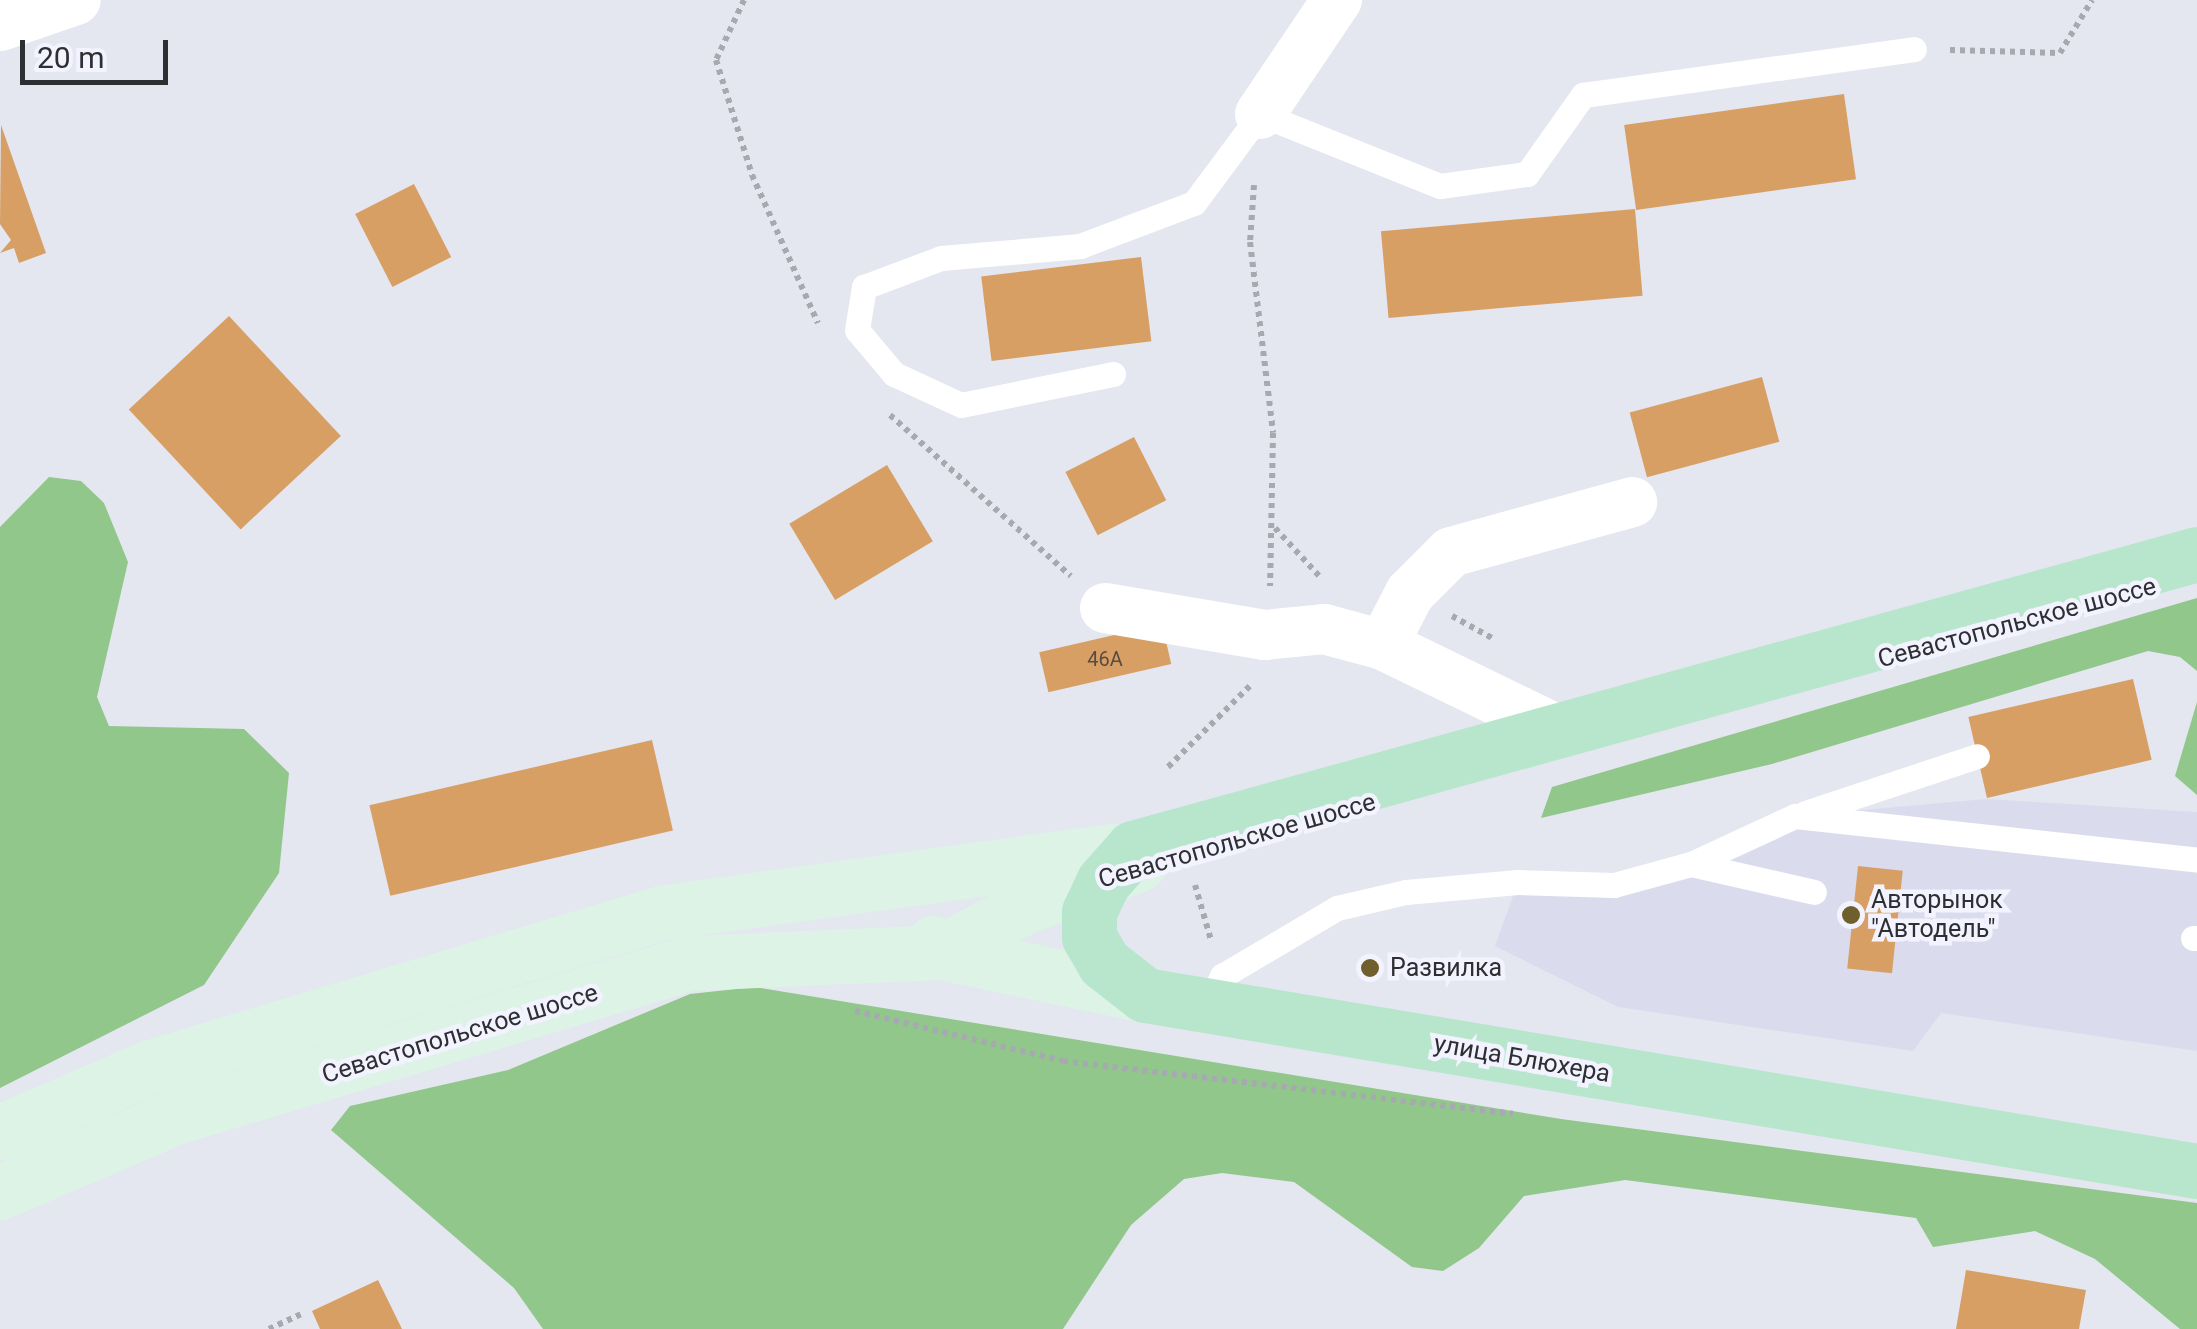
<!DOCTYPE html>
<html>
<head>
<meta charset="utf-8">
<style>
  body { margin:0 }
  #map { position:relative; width:2197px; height:1329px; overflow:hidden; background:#e4e6f0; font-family:Roboto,sans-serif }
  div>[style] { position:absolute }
  .built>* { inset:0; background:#dadcee }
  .forest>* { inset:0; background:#91c78b }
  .building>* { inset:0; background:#d89f65; transform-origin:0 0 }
  .path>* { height:6px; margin-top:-3px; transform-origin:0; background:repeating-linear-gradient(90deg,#a7a9b1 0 5px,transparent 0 10px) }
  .service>* { height:25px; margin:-12.5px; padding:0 12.5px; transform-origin:12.5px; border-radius:12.5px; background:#fff }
  .minor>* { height:50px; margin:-25px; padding:0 25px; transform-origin:25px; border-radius:25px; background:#fff }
  .secondary>* { height:55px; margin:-27.5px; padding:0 27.5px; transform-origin:27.5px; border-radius:27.5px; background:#dcf3e6 }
  .primary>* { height:55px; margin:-27.5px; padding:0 27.5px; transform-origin:27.5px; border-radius:27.5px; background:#b8e6cd }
  .dots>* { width:28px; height:28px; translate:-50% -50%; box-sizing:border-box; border:5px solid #f2f3fe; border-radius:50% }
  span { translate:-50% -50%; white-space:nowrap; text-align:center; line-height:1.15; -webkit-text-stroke:9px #f2f3fe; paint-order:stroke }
  .number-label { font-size:20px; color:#584b40 }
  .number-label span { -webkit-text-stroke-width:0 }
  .street-label { font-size:25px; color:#2e2f33 }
  .poi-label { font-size:25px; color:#2e2f33 }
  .left { translate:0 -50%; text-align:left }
  .scale { position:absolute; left:20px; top:40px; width:148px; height:45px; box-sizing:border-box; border:5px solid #2e2f33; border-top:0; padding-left:12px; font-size:30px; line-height:35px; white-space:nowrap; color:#2e2f33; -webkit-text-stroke:8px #f2f3fe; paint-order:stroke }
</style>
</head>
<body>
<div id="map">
  <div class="built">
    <i style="clip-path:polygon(1986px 799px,2197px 812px,2197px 1051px,1941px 1013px,1913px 1051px,1618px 1007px,1495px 946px,1518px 882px,1614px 884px,1795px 816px)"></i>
  </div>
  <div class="forest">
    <i style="clip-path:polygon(49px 477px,81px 481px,104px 503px,128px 562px,97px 697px,109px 726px,244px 729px,289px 773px,279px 873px,204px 985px,0 1088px,0 527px)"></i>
    <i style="clip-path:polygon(2197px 598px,2197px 671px,2180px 657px,2148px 651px,1772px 764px,1541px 818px,1552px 787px)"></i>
    <i style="clip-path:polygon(2197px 702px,2197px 795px,2175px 776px)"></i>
    <i style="clip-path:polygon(755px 987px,1561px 1119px,2197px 1203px,2197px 1329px,2180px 1329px,2095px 1259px,2035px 1231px,1933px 1247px,1916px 1218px,1625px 1180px,1524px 1196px,1479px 1248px,1443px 1271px,1412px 1267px,1294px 1182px,1222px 1173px,1184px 1179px,1131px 1225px,1063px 1329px,543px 1329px,514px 1288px,331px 1130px,350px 1106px,508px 1070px,690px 994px)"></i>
  </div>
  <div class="building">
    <i style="left:1844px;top:94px;width:86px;height:222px;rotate:82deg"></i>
    <i style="clip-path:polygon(1px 125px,46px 253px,19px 263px,14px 248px,0 253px,11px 240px,0 224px)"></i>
    <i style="left:414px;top:184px;width:82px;height:66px;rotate:63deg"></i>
    <i style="left:1635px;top:209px;width:87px;height:255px;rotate:85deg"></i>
    <i style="left:1141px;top:257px;width:85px;height:161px;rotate:83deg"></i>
    <i style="left:229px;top:316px;width:164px;height:137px;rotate:47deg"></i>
    <i style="left:1762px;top:377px;width:67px;height:137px;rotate:75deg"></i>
    <i style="left:1134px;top:437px;width:71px;height:77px;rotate:63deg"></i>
    <i style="left:887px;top:465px;width:89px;height:114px;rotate:59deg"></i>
    <i style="left:1162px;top:624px;width:41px;height:126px;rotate:77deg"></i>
    <i style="left:2133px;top:679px;width:83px;height:169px;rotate:77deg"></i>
    <i style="left:652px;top:740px;width:93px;height:290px;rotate:77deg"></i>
    <i style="left:1858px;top:866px;width:45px;height:103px;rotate:6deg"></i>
    <i style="clip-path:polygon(1966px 1270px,2086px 1290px,2079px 1329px,1956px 1329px)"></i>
    <i style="clip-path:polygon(378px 1280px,402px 1329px,320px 1329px,312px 1311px)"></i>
  </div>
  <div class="path">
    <i style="left:744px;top:0;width:66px;rotate:115deg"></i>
    <i style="left:716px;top:60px;width:121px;rotate:72.6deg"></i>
    <i style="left:752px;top:175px;width:162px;rotate:66deg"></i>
    <i style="left:1950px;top:50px;width:110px;rotate:1.6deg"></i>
    <i style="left:2060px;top:53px;width:62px;rotate:-58.9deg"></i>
    <i style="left:1254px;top:185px;width:57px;rotate:94deg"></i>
    <i style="left:1250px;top:242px;width:192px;rotate:83.1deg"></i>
    <i style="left:1273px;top:433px;width:153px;rotate:91.1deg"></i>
    <i style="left:890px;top:415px;width:242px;rotate:41.7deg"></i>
    <i style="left:1275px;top:528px;width:68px;rotate:47.4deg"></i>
    <i style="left:1452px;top:616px;width:48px;rotate:28.7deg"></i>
    <i style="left:1168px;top:767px;width:117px;rotate:-44.7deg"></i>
    <i style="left:1195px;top:885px;width:57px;rotate:73.8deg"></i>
    <i style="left:855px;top:1011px;width:214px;rotate:13.5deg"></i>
    <i style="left:1063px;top:1061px;width:453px;rotate:6.7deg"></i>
    <i style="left:269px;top:1329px;width:35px;rotate:-25deg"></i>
  </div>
  <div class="service">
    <i style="left:1113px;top:374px;width:155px;rotate:168.5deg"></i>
    <i style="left:961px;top:405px;width:74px;rotate:-155.2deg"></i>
    <i style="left:894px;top:374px;width:57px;rotate:-130.1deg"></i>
    <i style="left:857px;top:330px;width:44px;rotate:-80.8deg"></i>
    <i style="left:864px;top:287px;width:82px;rotate:-20.6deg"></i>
    <i style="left:941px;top:258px;width:140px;rotate:-4.9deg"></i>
    <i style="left:1080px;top:246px;width:122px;rotate:-20.7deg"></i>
    <i style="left:1194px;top:203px;width:111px;rotate:-53.4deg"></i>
    <i style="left:1260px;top:114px;width:194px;rotate:21.8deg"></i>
    <i style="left:1440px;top:186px;width:88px;rotate:-7.9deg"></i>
    <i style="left:1527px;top:174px;width:97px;rotate:-54.7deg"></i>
    <i style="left:1583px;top:95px;width:334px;rotate:-7.9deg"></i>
    <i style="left:1805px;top:813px;width:181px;rotate:-18.3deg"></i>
    <i style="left:1691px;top:864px;width:126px;rotate:12.8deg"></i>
    <i style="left:2193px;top:938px;width:4px"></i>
    <i style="left:1209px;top:1006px;width:33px;rotate:-67deg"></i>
    <i style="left:1222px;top:976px;width:134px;rotate:-30.6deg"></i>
    <i style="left:1337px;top:908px;width:71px;rotate:-13.1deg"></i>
    <i style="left:1406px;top:892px;width:112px;rotate:-5.1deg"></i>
    <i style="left:1518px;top:882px;width:96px;rotate:1.8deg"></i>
    <i style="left:1614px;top:885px;width:80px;rotate:-15.3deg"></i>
    <i style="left:1691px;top:864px;width:115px;rotate:-24.8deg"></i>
    <i style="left:1795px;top:816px;width:404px;rotate:6.2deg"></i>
  </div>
  <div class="minor">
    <i style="left:0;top:26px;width:80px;rotate:-18.9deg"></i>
    <i style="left:1260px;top:114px;width:138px;rotate:-56deg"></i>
    <i style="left:1105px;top:608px;width:162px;rotate:9.6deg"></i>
    <i style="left:1265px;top:635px;width:59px;rotate:-5.8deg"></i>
    <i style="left:1324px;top:629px;width:61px;rotate:15.2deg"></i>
    <i style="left:1383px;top:645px;width:195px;rotate:25.9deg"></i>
    <i style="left:1383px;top:645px;width:59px;rotate:-62.6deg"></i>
    <i style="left:1410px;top:593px;width:58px;rotate:-45deg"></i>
    <i style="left:1451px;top:552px;width:188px;rotate:-15.4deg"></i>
  </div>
  <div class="secondary">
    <i style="left:933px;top:943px;width:12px;rotate:48deg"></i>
    <i style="left:941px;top:952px;width:208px;rotate:11.9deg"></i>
    <i style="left:0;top:1132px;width:163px;rotate:-23.4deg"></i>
    <i style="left:150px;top:1067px;width:538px;rotate:-16.75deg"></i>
    <i style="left:665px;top:912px;width:450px;rotate:-7.8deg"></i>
    <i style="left:0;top:1192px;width:190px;rotate:-23.2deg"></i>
    <i style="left:175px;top:1117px;width:537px;rotate:-16.68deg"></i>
    <i style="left:689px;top:963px;width:252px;rotate:-2.5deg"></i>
    <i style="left:941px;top:952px;width:94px;rotate:-28.5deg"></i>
    <i style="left:1024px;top:907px;width:123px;rotate:-20.5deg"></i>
  </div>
  <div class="primary">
    <i style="left:2197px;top:554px;width:1104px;rotate:164.55deg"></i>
    <i style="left:1133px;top:848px;width:45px;rotate:131.4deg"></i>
    <i style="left:1103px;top:882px;width:33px;rotate:115deg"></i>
    <i style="left:1089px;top:912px;width:25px;rotate:90deg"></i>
    <i style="left:1089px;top:937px;width:30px;rotate:60deg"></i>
    <i style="left:1104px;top:963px;width:52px;rotate:38deg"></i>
    <i style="left:1145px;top:995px;width:1067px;rotate:9.5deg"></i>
  </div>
  <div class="dots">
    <i style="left:1851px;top:915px;background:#6f5f2d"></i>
    <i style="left:1370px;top:968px;background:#6f5f2d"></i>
  </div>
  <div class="number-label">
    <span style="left:1105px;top:659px">46А</span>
  </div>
  <div class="street-label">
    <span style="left:2017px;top:623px;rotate:-15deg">Севастопольское шоссе</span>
    <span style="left:1237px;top:841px;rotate:-16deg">Севастопольское шоссе</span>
    <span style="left:460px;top:1034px;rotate:-17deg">Севастопольское шоссе</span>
    <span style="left:1522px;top:1059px;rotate:10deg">улица Блюхера</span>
  </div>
  <div class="poi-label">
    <span class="left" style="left:1871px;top:915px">Авторынок<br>"Автодель"</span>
    <span class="left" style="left:1390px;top:968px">Развилка</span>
  </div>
  <div class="scale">20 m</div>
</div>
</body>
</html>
